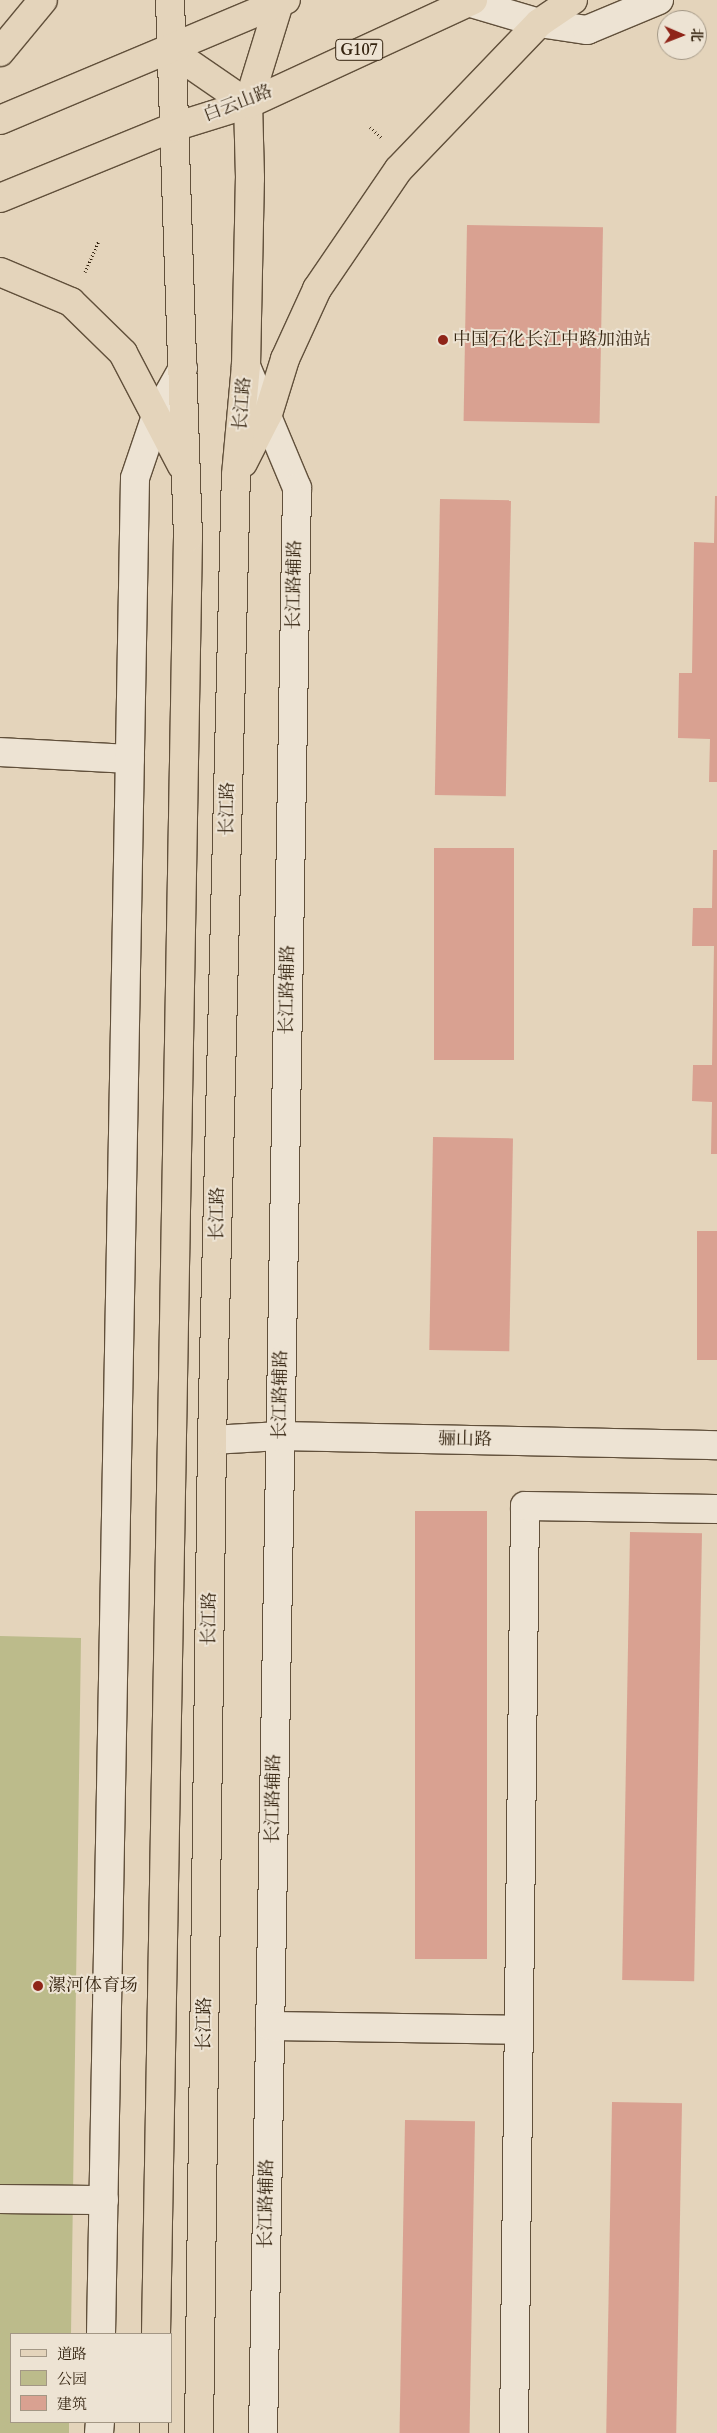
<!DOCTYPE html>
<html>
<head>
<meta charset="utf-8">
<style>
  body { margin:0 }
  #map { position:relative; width:717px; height:2433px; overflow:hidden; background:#e4d4bb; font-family:Cardo,"Noto Serif SC",serif }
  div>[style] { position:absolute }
  .green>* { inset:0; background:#bcbb8b }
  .building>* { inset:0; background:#d9a191; transform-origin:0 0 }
  .path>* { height:3px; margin-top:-1.5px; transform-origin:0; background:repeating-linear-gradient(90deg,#352410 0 1px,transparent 0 3.5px) }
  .roads { filter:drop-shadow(1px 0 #61503b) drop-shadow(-1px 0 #61503b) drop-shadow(0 1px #61503b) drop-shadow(0 -1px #61503b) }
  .minor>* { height:28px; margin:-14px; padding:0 14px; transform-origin:14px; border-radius:14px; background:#ede3d3 }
  .major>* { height:28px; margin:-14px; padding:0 14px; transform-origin:14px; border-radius:14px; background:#e4d4bb }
  .highway>* { height:28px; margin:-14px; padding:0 14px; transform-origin:14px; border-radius:14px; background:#e4d4bb }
  .dots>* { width:14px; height:14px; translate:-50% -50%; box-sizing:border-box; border:2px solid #ede3d3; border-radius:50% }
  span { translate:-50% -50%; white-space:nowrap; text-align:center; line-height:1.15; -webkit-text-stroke:4px #ede3d3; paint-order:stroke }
  .shield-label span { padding:1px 4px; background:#ede3d3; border:1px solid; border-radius:4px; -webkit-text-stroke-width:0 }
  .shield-label { font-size:16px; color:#352410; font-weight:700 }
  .street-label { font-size:18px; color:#352410 }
  .poi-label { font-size:18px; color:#352410 }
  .left { translate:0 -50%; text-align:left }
  .legend { position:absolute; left:10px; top:2333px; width:162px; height:90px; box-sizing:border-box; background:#ede3d3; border:1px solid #a39785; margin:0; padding:6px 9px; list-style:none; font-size:15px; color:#352410 }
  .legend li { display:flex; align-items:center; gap:10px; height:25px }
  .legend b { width:25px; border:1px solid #a39785 }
  .north { position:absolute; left:657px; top:10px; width:50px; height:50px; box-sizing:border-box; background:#ede3d3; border:1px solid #a39785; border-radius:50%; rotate:91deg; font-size:14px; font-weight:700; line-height:20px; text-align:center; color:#352410 }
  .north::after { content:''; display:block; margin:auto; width:18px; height:22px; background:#8f2418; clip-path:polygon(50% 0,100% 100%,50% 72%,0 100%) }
</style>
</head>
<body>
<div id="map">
  <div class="green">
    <i style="clip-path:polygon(0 1636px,81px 1638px,71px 2334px,11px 2334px,11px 2422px,69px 2422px,69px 2433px,0 2433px)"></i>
  </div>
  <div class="building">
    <i style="left:467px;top:225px;width:136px;height:196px;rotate:1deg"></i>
    <i style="clip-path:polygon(715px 496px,717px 496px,717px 782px,709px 782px,710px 739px,678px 738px,679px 673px,692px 673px,694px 542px,714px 543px)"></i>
    <i style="left:440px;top:499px;width:71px;height:296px;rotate:1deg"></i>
    <i style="left:434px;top:848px;width:80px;height:212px"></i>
    <i style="clip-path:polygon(713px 850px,717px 850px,717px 1154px,711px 1154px,712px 1102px,692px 1101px,693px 1065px,712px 1065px,714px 946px,692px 946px,693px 908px,712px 908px)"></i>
    <i style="left:433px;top:1137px;width:80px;height:213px;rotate:1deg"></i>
    <i style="left:717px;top:1231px;width:129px;height:20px;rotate:90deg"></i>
    <i style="left:415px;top:1511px;width:72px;height:448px"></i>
    <i style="left:630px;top:1532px;width:72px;height:448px;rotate:1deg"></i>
    <i style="left:612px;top:2102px;width:70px;height:331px;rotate:1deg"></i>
    <i style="left:405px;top:2120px;width:70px;height:313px;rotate:1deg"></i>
  </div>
  <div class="path">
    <i style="left:370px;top:127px;width:16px;rotate:43deg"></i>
    <i style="left:85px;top:272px;width:34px;rotate:-66deg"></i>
  </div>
  <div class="roads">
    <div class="minor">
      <i style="left:468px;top:2px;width:74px;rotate:16.5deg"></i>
      <i style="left:539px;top:23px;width:49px;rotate:8.3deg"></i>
      <i style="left:587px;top:30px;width:78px;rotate:-22.6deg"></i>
      <i style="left:246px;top:366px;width:132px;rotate:67.3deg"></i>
      <i style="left:297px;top:488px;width:1945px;rotate:91deg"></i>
      <i style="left:0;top:752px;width:130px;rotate:3.1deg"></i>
      <i style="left:212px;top:1440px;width:68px;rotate:-3.4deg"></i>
      <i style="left:280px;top:1436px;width:437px;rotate:1.2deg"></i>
      <i style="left:270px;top:2026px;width:248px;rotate:0.9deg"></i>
      <i style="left:0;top:2199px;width:104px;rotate:0.6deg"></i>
      <i style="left:101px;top:2334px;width:1856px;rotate:-88.95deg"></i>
      <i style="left:135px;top:478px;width:65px;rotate:-71.3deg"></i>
      <i style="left:156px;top:416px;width:55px;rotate:-60.6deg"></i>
      <i style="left:99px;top:2433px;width:11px;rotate:-85deg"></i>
      <i style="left:514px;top:2433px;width:927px;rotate:-89.32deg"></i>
      <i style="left:525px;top:1506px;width:192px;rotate:0.9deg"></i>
    </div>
    <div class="major">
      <i style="left:171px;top:51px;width:93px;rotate:34.5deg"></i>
      <i style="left:0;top:52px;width:67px;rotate:-50.4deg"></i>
      <i style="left:0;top:272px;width:77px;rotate:22.9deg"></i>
      <i style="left:71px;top:302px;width:73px;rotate:44.4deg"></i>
      <i style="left:123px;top:353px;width:127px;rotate:62.4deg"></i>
      <i style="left:243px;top:463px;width:55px;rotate:-63deg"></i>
      <i style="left:268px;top:414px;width:58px;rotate:-72.8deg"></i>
      <i style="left:285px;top:359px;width:77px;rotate:-65.4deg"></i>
      <i style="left:317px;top:289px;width:145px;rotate:-55.7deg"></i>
      <i style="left:399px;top:169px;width:202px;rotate:-46.2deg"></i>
      <i style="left:539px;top:23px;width:41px;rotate:-34.1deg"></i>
      <i style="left:156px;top:2334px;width:1796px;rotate:-88.98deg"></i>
      <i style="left:188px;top:538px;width:538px;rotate:-91.92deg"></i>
      <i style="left:154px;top:2433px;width:11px;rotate:-90deg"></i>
      <i style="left:199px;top:2433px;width:993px;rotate:-89.25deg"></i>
      <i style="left:212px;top:1440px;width:965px;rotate:-88.58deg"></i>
      <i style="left:236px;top:475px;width:109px;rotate:-84.8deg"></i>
      <i style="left:246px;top:366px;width:188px;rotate:-88.8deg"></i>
      <i style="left:250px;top:178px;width:74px;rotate:-91.5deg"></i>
      <i style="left:248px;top:104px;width:109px;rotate:-72.9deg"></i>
    </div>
    <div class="highway">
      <i style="left:0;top:120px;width:310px;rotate:-22.8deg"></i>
      <i style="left:0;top:198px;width:188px;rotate:-22.2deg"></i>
      <i style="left:174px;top:127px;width:77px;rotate:-17.3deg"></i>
      <i style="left:248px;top:104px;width:248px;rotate:-24.8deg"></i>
    </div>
  </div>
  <div class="dots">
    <i style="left:443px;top:340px;background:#8f2418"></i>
    <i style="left:38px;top:1986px;background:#8f2418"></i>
  </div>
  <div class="shield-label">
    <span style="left:359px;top:50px">G107</span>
  </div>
  <div class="street-label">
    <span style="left:238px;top:104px;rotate:-21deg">白云山路</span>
    <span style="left:243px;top:404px;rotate:-85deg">长江路</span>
    <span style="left:295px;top:585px;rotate:-89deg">长江路辅路</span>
    <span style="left:228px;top:809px;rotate:-89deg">长江路</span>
    <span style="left:288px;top:990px;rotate:-89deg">长江路辅路</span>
    <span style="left:218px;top:1214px;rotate:-89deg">长江路</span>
    <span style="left:281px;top:1395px;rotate:-89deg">长江路辅路</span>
    <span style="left:465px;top:1440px;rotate:1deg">骊山路</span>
    <span style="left:210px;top:1619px;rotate:-89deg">长江路</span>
    <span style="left:274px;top:1799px;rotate:-89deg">长江路辅路</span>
    <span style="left:205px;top:2024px;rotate:-89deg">长江路</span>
    <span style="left:267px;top:2204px;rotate:-89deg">长江路辅路</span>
  </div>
  <div class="poi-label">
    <span class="left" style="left:453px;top:340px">中国石化长江中路加油站</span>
    <span class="left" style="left:48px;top:1986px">漯河体育场</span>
  </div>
  <ul class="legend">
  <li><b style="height:6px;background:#e4d4bb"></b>道路</li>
  <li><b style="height:14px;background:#bcbb8b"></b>公园</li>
  <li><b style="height:14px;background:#d9a191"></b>建筑</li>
  </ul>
  <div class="north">北</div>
</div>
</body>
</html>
